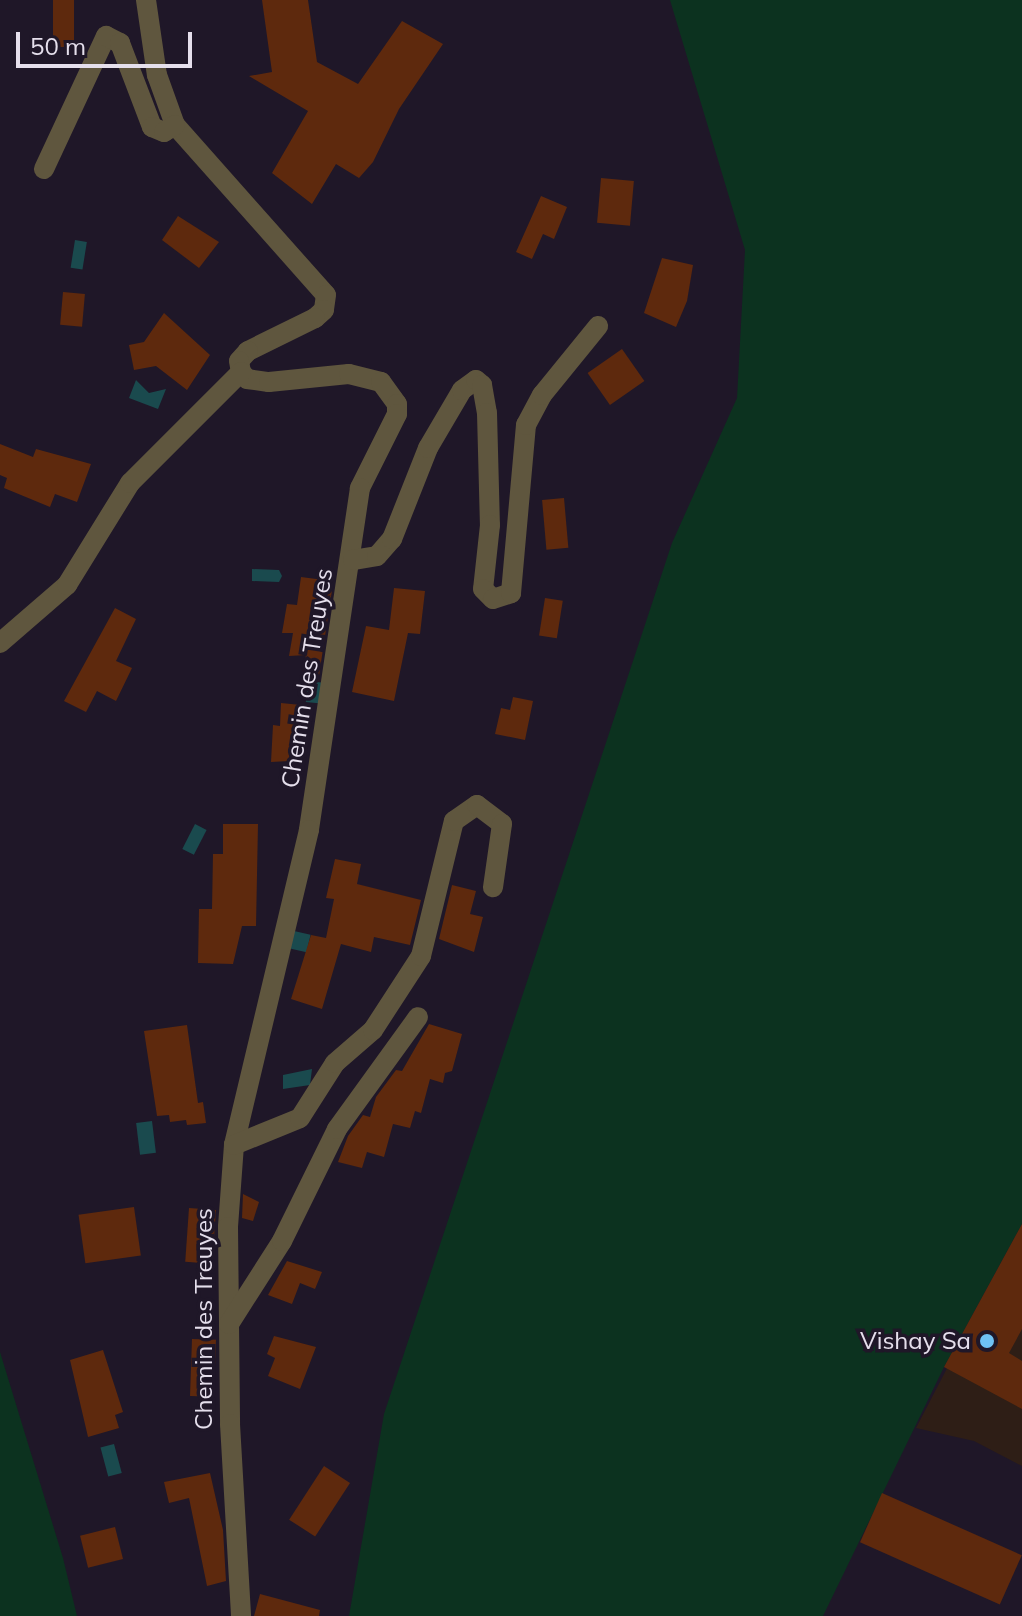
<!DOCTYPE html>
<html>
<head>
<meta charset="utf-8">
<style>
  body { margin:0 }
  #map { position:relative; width:1022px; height:1616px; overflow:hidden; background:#1f1728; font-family:Mulish,sans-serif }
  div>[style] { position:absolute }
  .industrial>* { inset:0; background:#2e1e16 }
  .green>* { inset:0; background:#0c321f }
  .water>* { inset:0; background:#1a4a4e; transform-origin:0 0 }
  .building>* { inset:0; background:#5e290d; transform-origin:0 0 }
  .street>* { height:20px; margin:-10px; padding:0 10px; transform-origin:10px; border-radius:10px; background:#5f563e }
  .dots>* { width:22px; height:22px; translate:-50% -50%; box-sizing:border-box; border:4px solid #1f1728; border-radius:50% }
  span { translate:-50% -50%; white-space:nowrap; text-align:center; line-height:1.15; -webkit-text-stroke:7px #1f1728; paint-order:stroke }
  .street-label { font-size:24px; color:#e5dfec }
  .poi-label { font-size:24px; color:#e5dfec }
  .right { translate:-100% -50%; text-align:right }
  .scale { position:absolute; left:16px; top:32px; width:176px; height:36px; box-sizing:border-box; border:4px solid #e5dfec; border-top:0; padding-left:10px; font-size:24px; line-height:28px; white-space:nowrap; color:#e5dfec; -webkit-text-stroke:6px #1f1728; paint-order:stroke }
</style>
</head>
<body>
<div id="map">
  <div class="industrial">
    <i style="clip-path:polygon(1022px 1224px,1022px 1466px,974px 1441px,916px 1428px)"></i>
  </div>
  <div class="green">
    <i style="clip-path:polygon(670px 0,1022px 0,1022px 1224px,944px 1367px,823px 1616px,349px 1616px,384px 1414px,672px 543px,737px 398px,745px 250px)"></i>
    <i style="clip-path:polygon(0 1352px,63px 1558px,77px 1616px,0 1616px)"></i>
  </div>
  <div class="water">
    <i style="left:75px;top:240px;width:12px;height:28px;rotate:9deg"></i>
    <i style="clip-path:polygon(136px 380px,149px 393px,166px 389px,158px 409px,129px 398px)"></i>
    <i style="clip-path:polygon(252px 569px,279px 570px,282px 576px,279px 582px,252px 581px)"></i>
    <i style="left:308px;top:681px;width:18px;height:21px;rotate:6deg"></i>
    <i style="left:195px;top:824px;width:13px;height:28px;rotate:27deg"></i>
    <i style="left:294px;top:931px;width:17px;height:18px;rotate:13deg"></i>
    <i style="clip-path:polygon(312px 1069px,310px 1085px,283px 1089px,283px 1075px)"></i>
    <i style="left:152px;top:1121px;width:32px;height:16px;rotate:83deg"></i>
    <i style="left:114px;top:1444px;width:30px;height:14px;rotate:75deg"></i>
  </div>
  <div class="building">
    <i style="left:53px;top:0;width:21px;height:47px"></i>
    <i style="clip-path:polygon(262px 0,308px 0,317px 62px,358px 84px,402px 21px,443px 44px,399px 109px,373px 162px,359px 178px,336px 164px,312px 204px,272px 173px,308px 111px,249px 76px,272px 72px)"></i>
    <i style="left:601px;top:178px;width:33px;height:45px;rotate:5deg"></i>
    <i style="clip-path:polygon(541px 196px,567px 207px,554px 239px,543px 234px,532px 259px,516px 252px)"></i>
    <i style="clip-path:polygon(178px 216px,219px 242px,199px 268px,162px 240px)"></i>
    <i style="clip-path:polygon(662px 258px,693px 265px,687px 301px,676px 327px,644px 313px)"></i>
    <i style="left:63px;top:292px;width:22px;height:33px;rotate:5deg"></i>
    <i style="clip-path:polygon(164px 313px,210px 355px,187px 390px,156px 366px,134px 370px,129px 345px,144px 342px)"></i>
    <i style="left:622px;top:349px;width:39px;height:42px;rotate:55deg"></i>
    <i style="clip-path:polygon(0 444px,33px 457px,36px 449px,91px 464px,77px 502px,55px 494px,50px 507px,4px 488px,7px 478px,0 475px)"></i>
    <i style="left:564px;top:498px;width:50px;height:22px;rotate:85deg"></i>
    <i style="clip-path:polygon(301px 577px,324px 580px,323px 589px,332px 590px,318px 682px,301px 680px,306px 655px,289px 656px,293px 633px,282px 633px,287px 604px,297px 605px)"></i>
    <i style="clip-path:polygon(394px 588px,425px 591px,420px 634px,408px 633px,394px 701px,352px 692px,366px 626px,389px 630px)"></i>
    <i style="left:545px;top:598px;width:18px;height:38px;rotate:9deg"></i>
    <i style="clip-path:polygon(115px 608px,136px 619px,116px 661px,132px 668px,116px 701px,97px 691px,86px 712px,64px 701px)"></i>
    <i style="clip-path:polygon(513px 697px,533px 701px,525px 740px,495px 734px,501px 708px,510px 710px)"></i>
    <i style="clip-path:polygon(281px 703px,311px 706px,309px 726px,290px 742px,289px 761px,271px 762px,273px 725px,280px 726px)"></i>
    <i style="clip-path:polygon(223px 824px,258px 824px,256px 926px,242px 926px,233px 964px,198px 963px,199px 909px,212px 909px,213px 854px,223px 854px)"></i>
    <i style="clip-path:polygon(335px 859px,361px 864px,357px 884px,421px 900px,410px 945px,374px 937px,371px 952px,341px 944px,322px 1009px,291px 999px,311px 935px,326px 938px,334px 899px,326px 898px)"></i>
    <i style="clip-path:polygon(452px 885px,476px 891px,470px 914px,483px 917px,474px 952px,439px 939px)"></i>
    <i style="clip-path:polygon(429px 1024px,462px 1034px,452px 1071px,445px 1073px,443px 1083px,430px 1079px,421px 1113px,415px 1111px,410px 1128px,393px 1124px,384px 1157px,367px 1152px,362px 1168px,338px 1162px,348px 1136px,363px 1115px,370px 1117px,376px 1097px,396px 1070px,402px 1071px)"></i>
    <i style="clip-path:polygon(187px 1025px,198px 1103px,203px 1102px,206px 1123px,187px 1125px,186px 1120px,170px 1122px,169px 1115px,157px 1116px,144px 1031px)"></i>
    <i style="clip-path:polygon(243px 1194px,259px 1202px,253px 1221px,242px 1218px)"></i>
    <i style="left:134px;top:1207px;width:49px;height:56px;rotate:82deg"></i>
    <i style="left:189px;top:1208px;width:27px;height:54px;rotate:4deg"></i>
    <i style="clip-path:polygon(1022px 1224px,1022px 1329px,1009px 1353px,1022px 1361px,1022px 1409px,944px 1367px)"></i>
    <i style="clip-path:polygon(287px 1261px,322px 1272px,315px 1289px,300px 1283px,292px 1304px,268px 1295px)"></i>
    <i style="clip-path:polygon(274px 1336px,316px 1347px,300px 1389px,268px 1376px,275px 1358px,267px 1354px)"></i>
    <i style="left:192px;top:1339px;width:24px;height:57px;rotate:2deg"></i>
    <i style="clip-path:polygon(103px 1350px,123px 1412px,115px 1415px,119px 1428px,88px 1437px,70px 1360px)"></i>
    <i style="left:324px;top:1466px;width:31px;height:64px;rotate:33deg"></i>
    <i style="clip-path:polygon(210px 1473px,223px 1530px,226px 1581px,207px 1586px,189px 1498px,169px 1503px,164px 1482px)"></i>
    <i style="left:882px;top:1493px;width:153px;height:54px;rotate:24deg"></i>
    <i style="left:115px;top:1527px;width:33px;height:36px;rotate:76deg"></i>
    <i style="clip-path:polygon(260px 1594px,320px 1610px,319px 1616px,254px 1616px)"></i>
  </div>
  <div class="street">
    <i style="left:146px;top:0;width:76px;rotate:81.7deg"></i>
    <i style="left:157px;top:75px;width:53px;rotate:70.2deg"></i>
    <i style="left:175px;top:125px;width:227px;rotate:48.4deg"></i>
    <i style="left:326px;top:295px;width:15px;rotate:98deg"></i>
    <i style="left:324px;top:310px;width:12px;rotate:138deg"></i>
    <i style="left:315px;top:318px;width:75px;rotate:153.8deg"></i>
    <i style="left:248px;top:351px;width:13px;rotate:132deg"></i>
    <i style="left:239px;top:361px;width:11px;rotate:80deg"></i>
    <i style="left:241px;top:372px;width:9px;rotate:49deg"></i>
    <i style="left:247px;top:379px;width:22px;rotate:8deg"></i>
    <i style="left:269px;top:382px;width:80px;rotate:-5.7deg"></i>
    <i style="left:349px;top:374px;width:33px;rotate:14deg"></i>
    <i style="left:381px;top:382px;width:27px;rotate:54deg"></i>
    <i style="left:397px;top:404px;width:10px;rotate:90deg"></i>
    <i style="left:397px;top:414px;width:83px;rotate:116.6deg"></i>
    <i style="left:360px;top:488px;width:346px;rotate:98.5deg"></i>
    <i style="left:309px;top:830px;width:324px;rotate:103.4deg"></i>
    <i style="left:234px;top:1145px;width:82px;rotate:94.2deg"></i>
    <i style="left:228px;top:1227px;width:197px;rotate:89.4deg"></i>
    <i style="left:230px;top:1424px;width:192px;rotate:86.7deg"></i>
    <i style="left:44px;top:169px;width:147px;rotate:-65deg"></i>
    <i style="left:106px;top:36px;width:16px;rotate:27deg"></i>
    <i style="left:120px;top:43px;width:90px;rotate:69.1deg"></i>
    <i style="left:152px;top:127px;width:13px;rotate:23deg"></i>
    <i style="left:164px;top:132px;width:13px;rotate:-32deg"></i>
    <i style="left:353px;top:560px;width:24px;rotate:-9deg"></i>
    <i style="left:377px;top:556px;width:23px;rotate:-49deg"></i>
    <i style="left:392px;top:539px;width:98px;rotate:-68.4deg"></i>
    <i style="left:428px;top:448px;width:67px;rotate:-59.6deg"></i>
    <i style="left:462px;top:390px;width:17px;rotate:-36deg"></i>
    <i style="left:476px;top:380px;width:8px;rotate:40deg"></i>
    <i style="left:482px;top:385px;width:28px;rotate:80deg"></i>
    <i style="left:487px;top:413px;width:112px;rotate:88.5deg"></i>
    <i style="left:490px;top:525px;width:64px;rotate:96.2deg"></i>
    <i style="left:483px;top:589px;width:14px;rotate:45deg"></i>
    <i style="left:493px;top:599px;width:19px;rotate:-18deg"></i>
    <i style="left:511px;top:593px;width:169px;rotate:-84.9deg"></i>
    <i style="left:526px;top:425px;width:34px;rotate:-62deg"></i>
    <i style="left:542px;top:395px;width:89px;rotate:-50.9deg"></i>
    <i style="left:0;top:643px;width:89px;rotate:-40.9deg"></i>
    <i style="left:67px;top:585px;width:120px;rotate:-58.3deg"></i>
    <i style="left:130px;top:483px;width:157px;rotate:-45deg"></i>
    <i style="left:234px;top:1145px;width:71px;rotate:-22.2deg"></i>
    <i style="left:300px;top:1118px;width:65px;rotate:-57.5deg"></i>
    <i style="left:335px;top:1063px;width:50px;rotate:-41deg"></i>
    <i style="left:373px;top:1030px;width:88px;rotate:-57deg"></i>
    <i style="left:421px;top:956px;width:139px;rotate:-76.3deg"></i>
    <i style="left:454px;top:821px;width:28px;rotate:-35deg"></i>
    <i style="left:477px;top:805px;width:31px;rotate:37deg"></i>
    <i style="left:502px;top:824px;width:64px;rotate:98.1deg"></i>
    <i style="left:229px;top:1324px;width:98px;rotate:-57.4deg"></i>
    <i style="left:282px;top:1241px;width:125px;rotate:-63.8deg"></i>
    <i style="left:337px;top:1129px;width:138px;rotate:-54.1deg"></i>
  </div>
  <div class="dots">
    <i style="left:987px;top:1341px;background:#6fc2f4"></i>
  </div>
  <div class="street-label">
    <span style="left:307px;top:678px;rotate:-81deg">Chemin des Treuyes</span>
    <span style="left:204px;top:1319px;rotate:-90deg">Chemin des Treuyes</span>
  </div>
  <div class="poi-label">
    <span class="right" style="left:971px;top:1341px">Vishay Sa</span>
  </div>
  <div class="scale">50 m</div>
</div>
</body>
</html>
